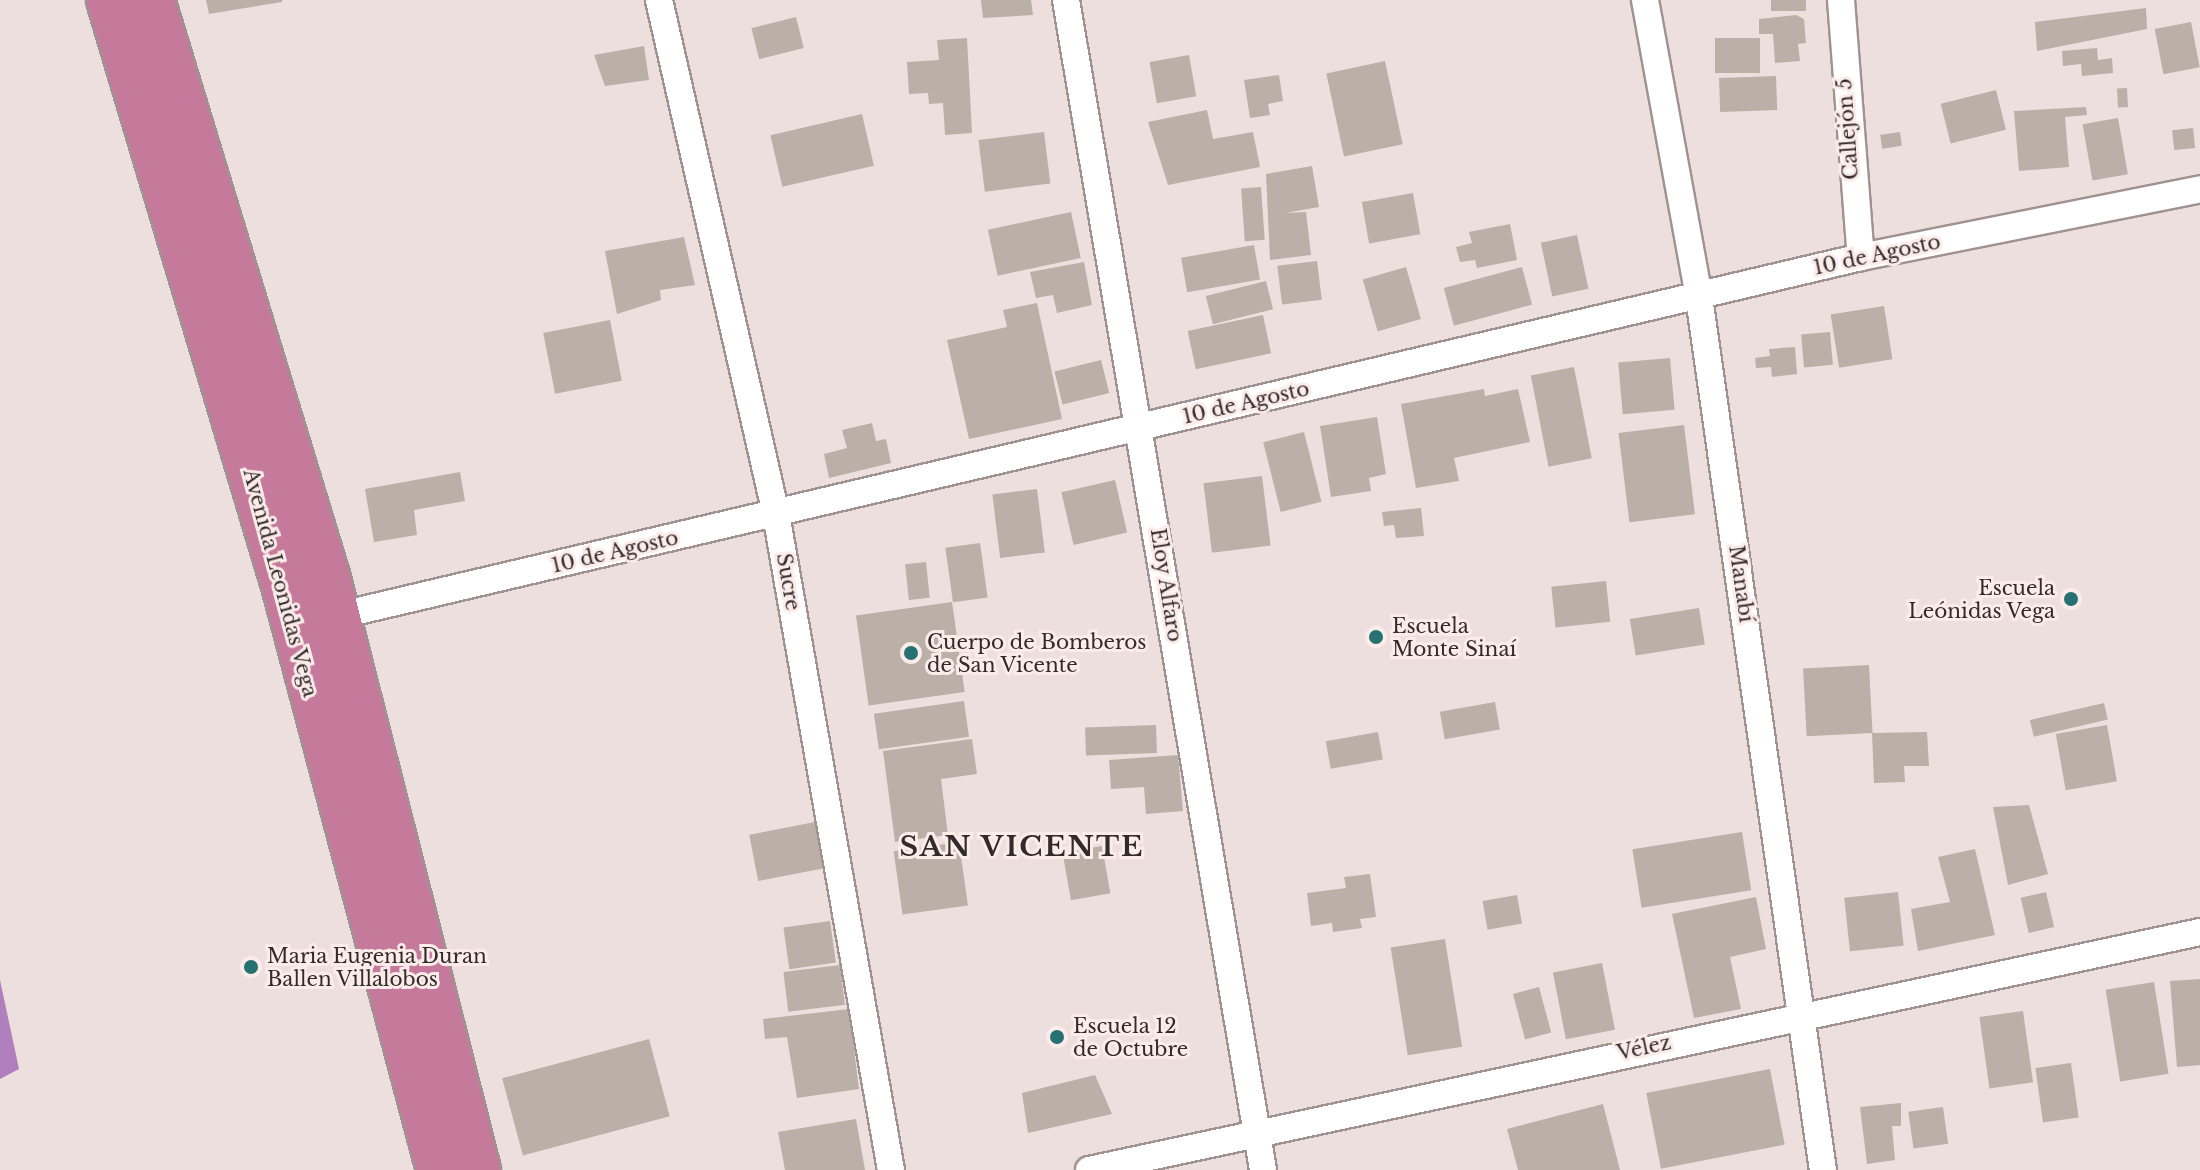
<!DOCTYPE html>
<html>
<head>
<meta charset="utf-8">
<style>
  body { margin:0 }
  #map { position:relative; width:2200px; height:1170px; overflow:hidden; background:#eddfdd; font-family:"Libre Baskerville",serif }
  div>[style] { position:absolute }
  .water>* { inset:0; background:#af7fbe }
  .building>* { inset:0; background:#bab0a8; transform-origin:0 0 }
  .roads { filter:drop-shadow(2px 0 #9f9290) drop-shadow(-2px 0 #9f9290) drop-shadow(0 2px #9f9290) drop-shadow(0 -2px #9f9290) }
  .street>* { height:26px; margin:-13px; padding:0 13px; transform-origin:13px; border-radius:13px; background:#fff }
  .highway>* { height:44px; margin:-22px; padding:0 22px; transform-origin:22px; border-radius:22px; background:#c57a9b }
  .dots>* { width:22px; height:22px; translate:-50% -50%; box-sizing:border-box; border:4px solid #fbecea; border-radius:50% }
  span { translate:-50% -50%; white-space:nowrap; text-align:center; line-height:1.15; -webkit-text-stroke:6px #fbecea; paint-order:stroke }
  .street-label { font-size:20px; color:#312b2b }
  .poi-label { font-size:20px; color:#312b2b }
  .right { translate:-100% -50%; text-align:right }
  .left { translate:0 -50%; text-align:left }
  .district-label { font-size:28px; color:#312b2b; font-weight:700; letter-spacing:2px }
</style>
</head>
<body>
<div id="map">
  <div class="water">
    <i style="clip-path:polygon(0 980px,19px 1069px,0 1079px)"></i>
  </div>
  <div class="building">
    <i style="clip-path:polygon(206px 0,282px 0,282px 2px,209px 14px)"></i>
    <i style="clip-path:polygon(981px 0,1031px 0,1033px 15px,983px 18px)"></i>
    <i style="left:1771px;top:0;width:35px;height:11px"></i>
    <i style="clip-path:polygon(2146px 8px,2147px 29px,2037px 51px,2035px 22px)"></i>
    <i style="clip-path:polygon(1796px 15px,1804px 19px,1806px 43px,1798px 44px,1800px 61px,1775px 63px,1773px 34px,1759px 34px,1759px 19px)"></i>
    <i style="left:796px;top:17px;width:32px;height:46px;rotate:76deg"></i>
    <i style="left:2191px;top:22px;width:46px;height:37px;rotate:79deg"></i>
    <i style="clip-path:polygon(967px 38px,972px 133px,945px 135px,943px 103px,929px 104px,928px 93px,909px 94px,907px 62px,939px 60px,937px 40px)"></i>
    <i style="left:1715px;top:38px;width:45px;height:35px"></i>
    <i style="clip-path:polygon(644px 46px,649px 80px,605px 86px,594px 55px)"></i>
    <i style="clip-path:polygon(2097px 48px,2098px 60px,2112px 58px,2113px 73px,2082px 76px,2081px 64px,2063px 66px,2062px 51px)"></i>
    <i style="left:1189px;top:55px;width:42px;height:40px;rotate:80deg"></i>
    <i style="left:1385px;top:61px;width:85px;height:60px;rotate:78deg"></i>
    <i style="clip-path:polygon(1279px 75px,1283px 101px,1268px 104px,1270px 115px,1250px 118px,1244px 80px)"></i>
    <i style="left:1776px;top:76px;width:34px;height:57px;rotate:88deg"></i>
    <i style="left:2127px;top:88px;width:19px;height:10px;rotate:87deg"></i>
    <i style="left:1996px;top:90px;width:41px;height:57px;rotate:76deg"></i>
    <i style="clip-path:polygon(2086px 107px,2087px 115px,2065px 117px,2069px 167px,2019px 171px,2014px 111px)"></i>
    <i style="clip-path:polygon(1207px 110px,1213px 139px,1253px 132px,1260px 167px,1168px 185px,1148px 122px)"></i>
    <i style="left:862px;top:114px;width:53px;height:94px;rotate:77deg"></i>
    <i style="left:2118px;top:118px;width:57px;height:36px;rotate:80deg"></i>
    <i style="left:2193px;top:128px;width:20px;height:21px;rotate:84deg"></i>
    <i style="left:1044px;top:132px;width:52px;height:66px;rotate:83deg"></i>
    <i style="left:1900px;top:132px;width:14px;height:20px;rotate:82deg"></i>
    <i style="clip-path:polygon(1312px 166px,1319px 207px,1285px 213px,1306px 212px,1311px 255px,1270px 260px,1266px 174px)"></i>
    <i style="left:1261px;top:187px;width:53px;height:20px;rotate:86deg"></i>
    <i style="left:1413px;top:193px;width:42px;height:52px;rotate:80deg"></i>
    <i style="left:1071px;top:212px;width:47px;height:85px;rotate:78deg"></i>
    <i style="clip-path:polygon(1510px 224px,1517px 260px,1477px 268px,1475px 260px,1460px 262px,1456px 247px,1472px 243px,1469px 232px)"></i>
    <i style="left:1577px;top:235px;width:55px;height:37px;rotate:78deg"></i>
    <i style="clip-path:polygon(684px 237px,695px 285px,660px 290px,661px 300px,617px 314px,605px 251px)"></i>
    <i style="left:1254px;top:245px;width:35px;height:74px;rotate:80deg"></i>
    <i style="left:1317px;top:261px;width:39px;height:40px;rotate:83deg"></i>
    <i style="clip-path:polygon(1084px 262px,1092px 305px,1057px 313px,1053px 295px,1036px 298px,1030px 272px)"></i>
    <i style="left:1406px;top:267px;width:54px;height:45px;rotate:74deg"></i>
    <i style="left:1522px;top:267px;width:39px;height:81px;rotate:75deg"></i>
    <i style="left:1266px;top:281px;width:29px;height:62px;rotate:76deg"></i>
    <i style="clip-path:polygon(1037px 303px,1062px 419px,969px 439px,947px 340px,1007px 327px,1003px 310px)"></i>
    <i style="left:1884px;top:306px;width:54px;height:54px;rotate:81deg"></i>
    <i style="left:1263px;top:315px;width:39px;height:77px;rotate:78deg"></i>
    <i style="left:610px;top:320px;width:62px;height:68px;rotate:79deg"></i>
    <i style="left:1830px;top:332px;width:33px;height:29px;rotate:85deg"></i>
    <i style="clip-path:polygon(1795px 347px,1797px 374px,1772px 377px,1771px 367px,1756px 368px,1755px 358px,1770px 356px,1769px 349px)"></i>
    <i style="left:1670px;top:358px;width:52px;height:52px;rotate:85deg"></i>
    <i style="left:1101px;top:360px;width:34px;height:48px;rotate:76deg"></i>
    <i style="left:1574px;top:367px;width:93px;height:44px;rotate:79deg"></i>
    <i style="clip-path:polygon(1484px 389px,1485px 396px,1518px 389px,1530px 442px,1454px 458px,1459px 481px,1416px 488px,1401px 404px)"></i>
    <i style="clip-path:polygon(1377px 417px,1386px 474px,1369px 478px,1371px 491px,1331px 497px,1320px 426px)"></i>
    <i style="clip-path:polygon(872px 423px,876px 441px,886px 439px,891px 463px,829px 478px,824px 454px,847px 448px,842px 430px)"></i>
    <i style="left:1684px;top:425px;width:90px;height:66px;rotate:83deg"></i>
    <i style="left:1304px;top:432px;width:72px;height:42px;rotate:76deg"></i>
    <i style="clip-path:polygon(460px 472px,465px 501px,414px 510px,417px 535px,374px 542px,365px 489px)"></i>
    <i style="left:1262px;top:476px;width:70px;height:59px;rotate:83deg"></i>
    <i style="left:1115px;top:480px;width:54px;height:55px;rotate:77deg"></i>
    <i style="left:1037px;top:489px;width:64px;height:45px;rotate:83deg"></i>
    <i style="clip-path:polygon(1421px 508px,1424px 536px,1396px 538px,1394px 525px,1384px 526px,1382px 512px)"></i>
    <i style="left:980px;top:543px;width:55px;height:35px;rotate:82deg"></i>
    <i style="left:926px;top:562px;width:36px;height:21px;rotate:84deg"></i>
    <i style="left:1606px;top:581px;width:41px;height:55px;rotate:84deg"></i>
    <i style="left:952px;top:602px;width:91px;height:97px;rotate:82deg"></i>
    <i style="left:1699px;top:608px;width:37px;height:70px;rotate:81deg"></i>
    <i style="left:1869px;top:665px;width:68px;height:66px;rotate:87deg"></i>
    <i style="left:964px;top:701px;width:36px;height:91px;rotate:82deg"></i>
    <i style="left:1495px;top:702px;width:28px;height:56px;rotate:80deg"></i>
    <i style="left:2104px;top:703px;width:17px;height:76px;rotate:77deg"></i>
    <i style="left:1156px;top:725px;width:28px;height:71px;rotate:88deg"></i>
    <i style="left:2107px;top:725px;width:57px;height:52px;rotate:80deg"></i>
    <i style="left:1378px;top:732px;width:28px;height:53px;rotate:80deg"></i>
    <i style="clip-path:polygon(1927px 732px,1929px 766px,1904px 766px,1905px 782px,1874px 783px,1872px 733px)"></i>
    <i style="clip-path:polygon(972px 739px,977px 774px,941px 779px,948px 835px,895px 842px,883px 751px)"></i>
    <i style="clip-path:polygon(1178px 755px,1183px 811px,1146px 814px,1144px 787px,1111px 789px,1109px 760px)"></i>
    <i style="clip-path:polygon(2029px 805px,2048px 874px,2008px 885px,1993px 807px)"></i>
    <i style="left:815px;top:822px;width:47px;height:67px;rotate:79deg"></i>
    <i style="left:1742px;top:832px;width:59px;height:111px;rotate:81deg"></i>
    <i style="left:959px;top:842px;width:64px;height:66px;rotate:82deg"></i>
    <i style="left:1102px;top:846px;width:48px;height:40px;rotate:80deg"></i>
    <i style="clip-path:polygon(1975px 849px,1995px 935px,1918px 951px,1911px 909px,1950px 902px,1938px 857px)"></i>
    <i style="clip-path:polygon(1370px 874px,1376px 917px,1360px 919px,1362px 928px,1333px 932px,1332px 923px,1311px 926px,1307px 893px,1346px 888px,1344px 877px)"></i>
    <i style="left:1898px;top:892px;width:54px;height:54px;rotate:84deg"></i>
    <i style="left:2046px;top:892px;width:36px;height:26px;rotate:77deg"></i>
    <i style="left:1517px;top:895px;width:29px;height:35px;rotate:80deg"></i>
    <i style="clip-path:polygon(1756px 897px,1766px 949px,1730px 957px,1741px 1009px,1694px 1018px,1672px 914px)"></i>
    <i style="left:830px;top:921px;width:42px;height:47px;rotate:82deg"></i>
    <i style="left:1445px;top:939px;width:109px;height:55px;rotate:81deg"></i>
    <i style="left:1602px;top:963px;width:68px;height:50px;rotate:79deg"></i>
    <i style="left:840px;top:965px;width:40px;height:57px;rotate:83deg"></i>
    <i style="clip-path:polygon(2200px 979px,2200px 1065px,2177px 1067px,2170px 981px)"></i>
    <i style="left:2154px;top:982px;width:93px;height:49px;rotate:81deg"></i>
    <i style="left:1539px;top:987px;width:47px;height:27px;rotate:75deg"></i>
    <i style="clip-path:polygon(849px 1009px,859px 1089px,797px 1098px,787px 1037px,765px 1039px,763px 1019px)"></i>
    <i style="left:2023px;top:1011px;width:72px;height:44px;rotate:82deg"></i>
    <i style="left:649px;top:1039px;width:80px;height:152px;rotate:75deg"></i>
    <i style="left:2071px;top:1063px;width:55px;height:36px;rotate:82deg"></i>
    <i style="left:1770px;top:1069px;width:77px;height:126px;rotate:79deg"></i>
    <i style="clip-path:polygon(1095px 1075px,1112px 1114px,1028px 1133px,1022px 1093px)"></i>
    <i style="clip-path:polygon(1901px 1103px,1901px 1126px,1892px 1126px,1895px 1160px,1867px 1164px,1860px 1107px)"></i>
    <i style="clip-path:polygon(1603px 1104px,1620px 1170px,1518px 1170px,1507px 1129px)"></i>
    <i style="left:1943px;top:1107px;width:37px;height:35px;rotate:82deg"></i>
    <i style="clip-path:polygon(856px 1119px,865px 1170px,785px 1170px,778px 1132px)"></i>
  </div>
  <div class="roads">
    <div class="street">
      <i style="left:659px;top:0;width:527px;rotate:77.18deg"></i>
      <i style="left:776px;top:514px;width:666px;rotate:80.06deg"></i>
      <i style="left:1066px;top:0;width:1186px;rotate:80.44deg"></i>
      <i style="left:1645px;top:0;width:302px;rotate:79.7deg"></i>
      <i style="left:1699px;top:297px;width:882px;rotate:81.92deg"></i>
      <i style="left:1841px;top:0;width:258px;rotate:85.6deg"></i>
      <i style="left:324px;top:619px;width:1579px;rotate:-13.25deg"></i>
      <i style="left:1861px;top:257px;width:346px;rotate:-11.3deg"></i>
      <i style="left:1089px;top:1170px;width:1136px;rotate:-12.09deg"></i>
    </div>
    <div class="highway">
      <i style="left:109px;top:0;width:615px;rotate:73.36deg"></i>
      <i style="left:285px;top:589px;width:601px;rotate:75.15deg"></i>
      <i style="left:152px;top:0;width:605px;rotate:73.09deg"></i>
      <i style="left:328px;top:579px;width:610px;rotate:75.76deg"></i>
    </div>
  </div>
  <div class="dots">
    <i style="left:2071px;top:599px;background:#267171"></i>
    <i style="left:1376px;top:637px;background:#267171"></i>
    <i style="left:911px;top:653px;background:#267171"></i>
    <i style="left:251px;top:967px;background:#267171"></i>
    <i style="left:1057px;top:1037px;background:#267171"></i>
  </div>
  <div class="street-label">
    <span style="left:1848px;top:129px;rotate:-94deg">Callejón 5</span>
    <span style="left:1877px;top:255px;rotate:-12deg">10 de Agosto</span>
    <span style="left:1246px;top:403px;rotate:-13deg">10 de Agosto</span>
    <span style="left:615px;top:552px;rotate:-13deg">10 de Agosto</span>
    <span style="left:788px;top:582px;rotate:80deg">Sucre</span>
    <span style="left:280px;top:583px;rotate:75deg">Avenida Leonidas Vega</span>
    <span style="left:1741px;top:584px;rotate:82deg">Manabí</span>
    <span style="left:1166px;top:585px;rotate:81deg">Eloy Alfaro</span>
    <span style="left:1644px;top:1048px;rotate:-12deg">Vélez</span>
  </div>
  <div class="poi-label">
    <span class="right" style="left:2055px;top:600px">Escuela<br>Leónidas Vega</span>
    <span class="left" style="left:1392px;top:638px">Escuela<br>Monte Sinaí</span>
    <span class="left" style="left:927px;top:654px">Cuerpo de Bomberos<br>de San Vicente</span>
    <span class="left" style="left:267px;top:968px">Maria Eugenia Duran<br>Ballen Villalobos</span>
    <span class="left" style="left:1073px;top:1038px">Escuela 12<br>de Octubre</span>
  </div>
  <div class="district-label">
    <span style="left:1022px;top:847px">SAN VICENTE</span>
  </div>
</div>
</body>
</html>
